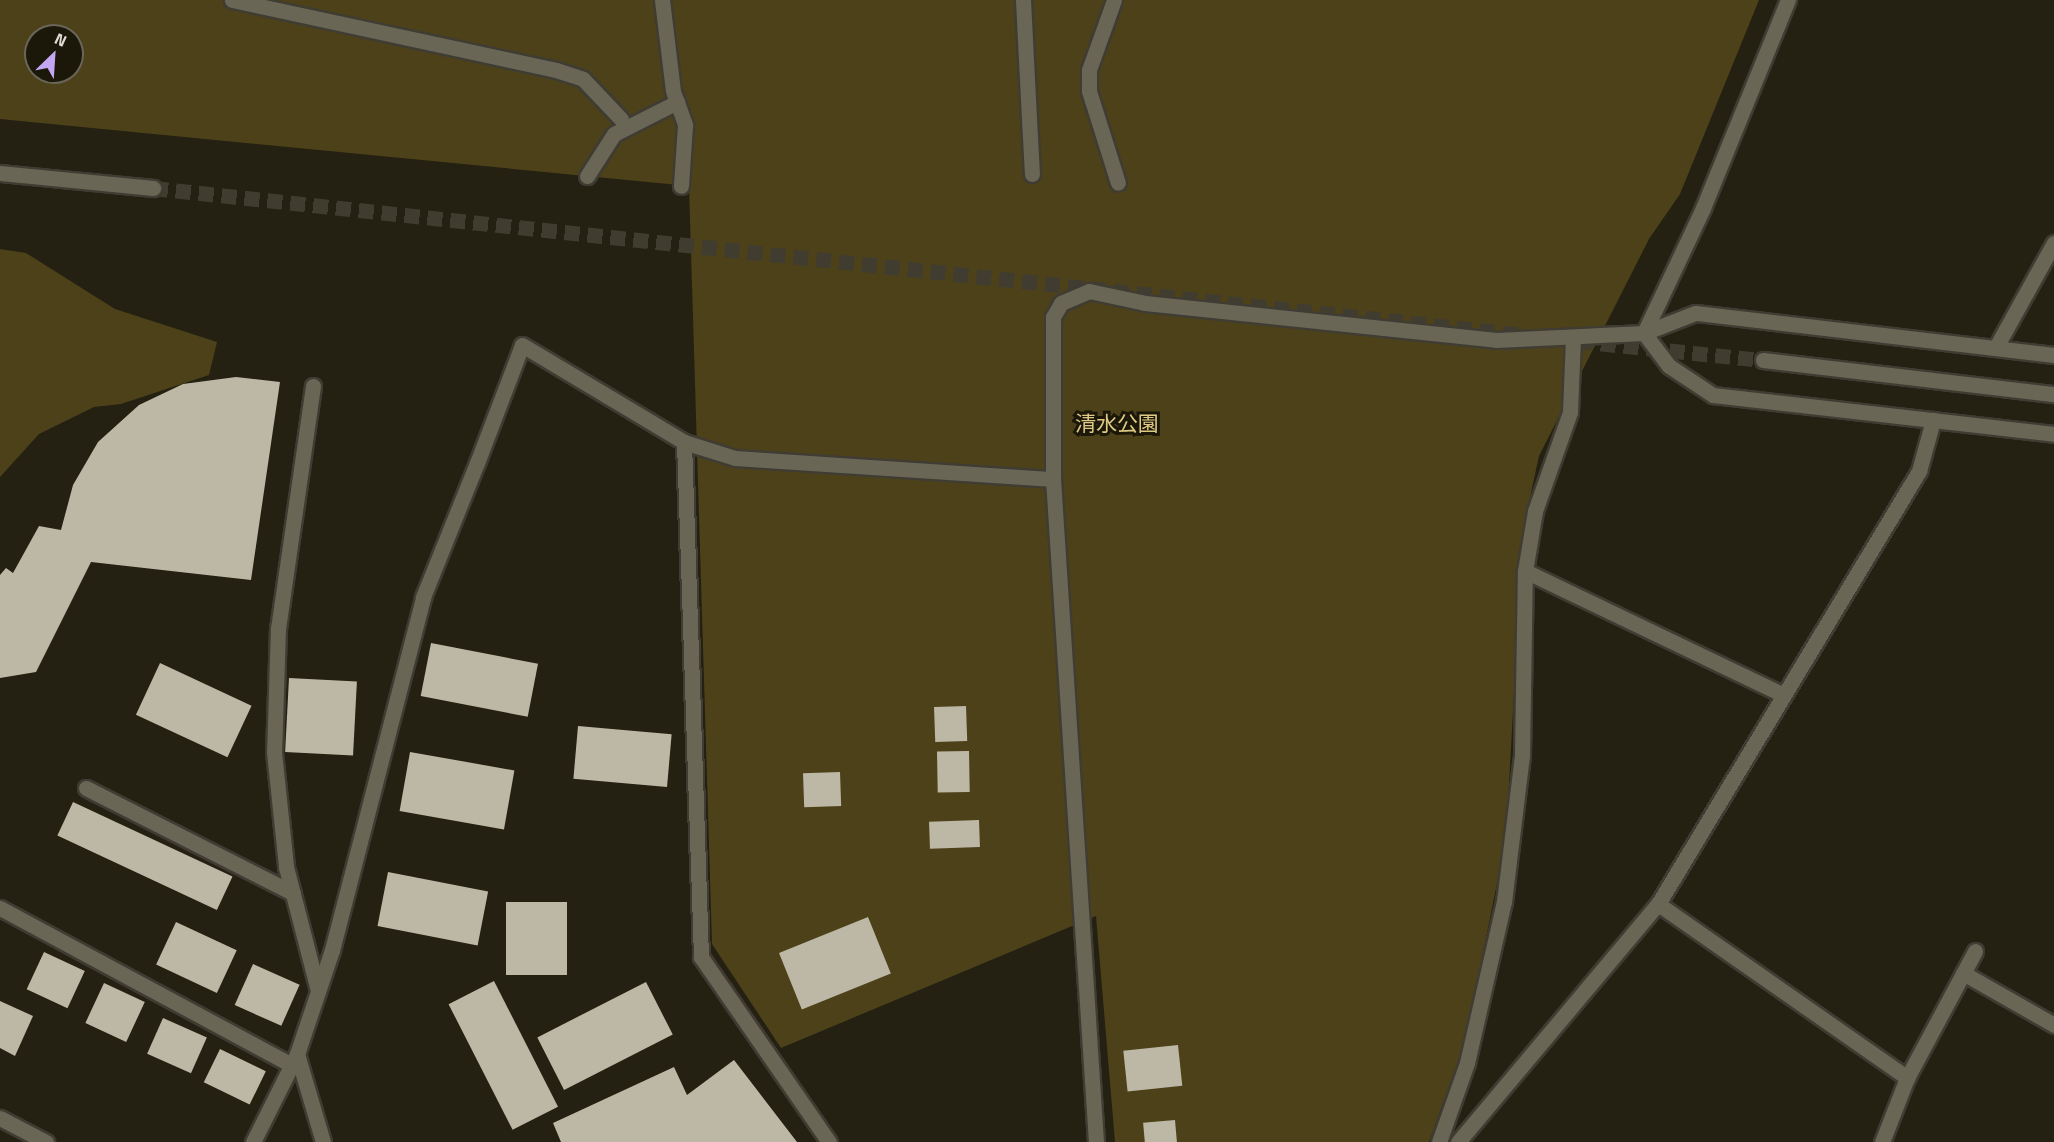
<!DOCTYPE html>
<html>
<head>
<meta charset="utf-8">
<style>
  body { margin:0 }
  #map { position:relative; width:2054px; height:1142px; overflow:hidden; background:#242012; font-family:"Titillium Web","Noto Sans JP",sans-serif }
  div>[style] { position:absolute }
  .green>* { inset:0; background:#4d4119 }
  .building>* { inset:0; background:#bdb8a6; transform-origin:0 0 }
  .tertiary-tunnel>* { height:15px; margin-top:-7.5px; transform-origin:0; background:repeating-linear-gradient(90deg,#403c2f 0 15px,transparent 0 23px) }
  .roads { filter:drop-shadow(2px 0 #3f3c33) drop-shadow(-2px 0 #3f3c33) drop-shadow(0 2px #3f3c33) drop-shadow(0 -2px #3f3c33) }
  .service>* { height:15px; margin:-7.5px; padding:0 7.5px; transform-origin:7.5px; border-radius:7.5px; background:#6a6655 }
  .pedestrian>* { height:15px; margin:-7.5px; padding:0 7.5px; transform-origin:7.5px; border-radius:7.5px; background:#6a6655 }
  .minor>* { height:15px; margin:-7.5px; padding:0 7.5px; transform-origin:7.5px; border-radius:7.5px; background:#6a6655 }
  .tertiary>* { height:15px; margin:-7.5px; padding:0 7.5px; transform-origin:7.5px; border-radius:7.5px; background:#6a6655 }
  span { translate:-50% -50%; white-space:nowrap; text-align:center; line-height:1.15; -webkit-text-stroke:6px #1b1709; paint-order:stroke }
  .park-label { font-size:21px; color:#dfca83 }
  .north { position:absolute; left:24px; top:24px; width:60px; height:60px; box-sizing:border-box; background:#1b1709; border:2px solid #696559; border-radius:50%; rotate:25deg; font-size:16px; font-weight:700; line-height:24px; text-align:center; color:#dedbd2 }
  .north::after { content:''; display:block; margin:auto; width:21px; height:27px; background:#c3a7f2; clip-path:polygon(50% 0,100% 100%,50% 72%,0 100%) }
</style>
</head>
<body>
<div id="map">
  <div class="green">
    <i style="clip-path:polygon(evenodd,0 0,1759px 0,1680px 194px,1649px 239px,1539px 456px,1523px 530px,1506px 839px,1465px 1042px,1429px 1142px,1115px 1142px,1096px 916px,781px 1048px,712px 944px,689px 186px,0 119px,0 0,36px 36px,72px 36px,72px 72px,36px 72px,36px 36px)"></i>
    <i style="clip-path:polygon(0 249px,26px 253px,115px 309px,217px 342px,209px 375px,121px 404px,94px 407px,39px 434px,0 477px)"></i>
  </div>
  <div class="building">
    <i style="clip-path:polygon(236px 377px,280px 382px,251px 580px,91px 562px,36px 672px,0 678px,0 575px,6px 568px,13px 573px,39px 526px,61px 530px,73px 485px,98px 442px,139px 405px,183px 384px)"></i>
    <i style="left:431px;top:643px;width:109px;height:54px;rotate:11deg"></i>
    <i style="left:160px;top:663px;width:101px;height:57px;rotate:25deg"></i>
    <i style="left:289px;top:678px;width:68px;height:74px;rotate:3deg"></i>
    <i style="left:966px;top:706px;width:35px;height:32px;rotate:88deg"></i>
    <i style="left:578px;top:726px;width:94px;height:53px;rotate:5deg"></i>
    <i style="left:969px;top:751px;width:41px;height:32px;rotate:89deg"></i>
    <i style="left:410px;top:752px;width:106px;height:60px;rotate:10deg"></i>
    <i style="left:840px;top:772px;width:34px;height:37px;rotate:88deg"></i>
    <i style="left:73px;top:802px;width:176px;height:37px;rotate:25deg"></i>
    <i style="left:979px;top:820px;width:27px;height:50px;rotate:88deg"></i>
    <i style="left:388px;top:872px;width:102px;height:55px;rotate:11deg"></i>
    <i style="left:567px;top:902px;width:73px;height:61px;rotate:90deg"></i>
    <i style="left:868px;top:917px;width:61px;height:96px;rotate:68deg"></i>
    <i style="left:176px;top:922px;width:67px;height:47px;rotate:25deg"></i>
    <i style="left:44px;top:952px;width:45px;height:41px;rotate:25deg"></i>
    <i style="left:253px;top:964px;width:51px;height:45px;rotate:24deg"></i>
    <i style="left:494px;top:981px;width:141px;height:51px;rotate:63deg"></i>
    <i style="left:646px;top:982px;width:59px;height:122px;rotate:63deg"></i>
    <i style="left:104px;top:983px;width:45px;height:44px;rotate:25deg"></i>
    <i style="clip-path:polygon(0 1001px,33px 1016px,15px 1056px,0 1048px)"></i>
    <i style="left:163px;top:1018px;width:48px;height:39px;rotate:24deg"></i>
    <i style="left:1178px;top:1045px;width:41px;height:55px;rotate:84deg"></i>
    <i style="left:220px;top:1049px;width:51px;height:37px;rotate:26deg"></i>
    <i style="clip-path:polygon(734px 1060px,797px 1142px,561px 1142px,553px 1123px,674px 1067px,687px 1095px)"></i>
    <i style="left:1175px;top:1120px;width:22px;height:32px;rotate:85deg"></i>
  </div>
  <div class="tertiary-tunnel">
    <i style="left:153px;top:188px;width:1373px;rotate:6.11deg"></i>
    <i style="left:1578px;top:341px;width:186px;rotate:5.9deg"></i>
  </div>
  <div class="roads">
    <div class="service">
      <i style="left:1114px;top:0;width:74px;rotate:109.7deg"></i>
      <i style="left:1089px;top:70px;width:21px;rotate:90deg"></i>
      <i style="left:1089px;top:91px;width:96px;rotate:72.5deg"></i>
      <i style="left:674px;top:94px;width:33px;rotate:70deg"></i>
      <i style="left:685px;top:125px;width:61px;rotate:93.8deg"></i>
      <i style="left:1030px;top:137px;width:37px;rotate:87deg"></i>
      <i style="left:587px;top:176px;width:50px;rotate:-57.3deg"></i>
      <i style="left:614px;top:134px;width:71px;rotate:-26.9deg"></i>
      <i style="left:1644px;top:333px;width:138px;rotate:-64.7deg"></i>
      <i style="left:1703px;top:208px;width:225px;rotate:-67.8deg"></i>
      <i style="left:1996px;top:347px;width:119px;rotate:-60.9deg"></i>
      <i style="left:313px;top:386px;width:245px;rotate:98.2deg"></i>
      <i style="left:278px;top:628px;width:124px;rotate:91.8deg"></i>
      <i style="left:274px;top:752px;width:116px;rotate:84deg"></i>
      <i style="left:286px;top:867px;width:128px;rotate:75.5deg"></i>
      <i style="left:477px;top:463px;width:126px;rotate:-69.1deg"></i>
      <i style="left:522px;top:345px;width:189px;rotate:30.9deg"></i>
      <i style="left:1525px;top:571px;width:287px;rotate:25.6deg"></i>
      <i style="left:86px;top:788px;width:232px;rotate:26.9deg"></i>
      <i style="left:1658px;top:904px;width:304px;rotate:34.9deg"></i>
      <i style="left:1907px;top:1078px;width:69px;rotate:111.3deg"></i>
      <i style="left:0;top:908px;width:332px;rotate:28.3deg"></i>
      <i style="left:1963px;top:973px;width:105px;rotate:29.7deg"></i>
      <i style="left:1907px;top:1078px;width:144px;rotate:-61.8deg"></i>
      <i style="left:0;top:1118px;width:52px;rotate:27.6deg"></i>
      <i style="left:829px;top:1142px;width:225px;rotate:-124.7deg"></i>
      <i style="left:701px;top:957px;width:515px;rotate:-91.89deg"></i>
      <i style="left:684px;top:442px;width:53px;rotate:17.4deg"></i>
      <i style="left:735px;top:458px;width:319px;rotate:3.8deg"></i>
    </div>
    <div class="pedestrian">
      <i style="left:232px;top:0;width:331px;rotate:12.2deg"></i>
      <i style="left:556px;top:70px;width:28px;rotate:18deg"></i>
      <i style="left:583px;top:79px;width:55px;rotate:46.5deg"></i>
      <i style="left:662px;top:0;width:92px;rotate:83.1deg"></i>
      <i style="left:1023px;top:0;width:137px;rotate:87.1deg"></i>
    </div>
    <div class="minor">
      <i style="left:297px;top:1054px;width:92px;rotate:73.5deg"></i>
      <i style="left:253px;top:1142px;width:98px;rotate:-63.4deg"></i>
      <i style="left:297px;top:1054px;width:110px;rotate:-71.4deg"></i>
      <i style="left:332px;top:950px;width:365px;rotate:-75.5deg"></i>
      <i style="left:423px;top:597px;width:144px;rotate:-68.1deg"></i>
      <i style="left:1096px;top:1142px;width:664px;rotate:-93.71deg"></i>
      <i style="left:1053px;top:479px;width:162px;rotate:-90deg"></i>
      <i style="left:1053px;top:317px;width:16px;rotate:-60deg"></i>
      <i style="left:1061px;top:303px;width:30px;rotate:-23deg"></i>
      <i style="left:1089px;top:291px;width:57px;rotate:12.1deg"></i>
      <i style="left:1145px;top:303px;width:353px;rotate:6deg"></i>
      <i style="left:1496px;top:340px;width:148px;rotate:-2.7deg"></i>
      <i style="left:1439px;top:1142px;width:84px;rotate:-70.5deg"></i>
      <i style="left:1467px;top:1063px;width:165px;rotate:-77.1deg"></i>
      <i style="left:1504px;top:902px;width:148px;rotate:-83deg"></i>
      <i style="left:1522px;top:755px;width:184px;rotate:-89.1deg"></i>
      <i style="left:1525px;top:571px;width:61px;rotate:-80.5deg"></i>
      <i style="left:1535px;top:511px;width:105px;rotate:-70.5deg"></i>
      <i style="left:1570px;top:412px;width:74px;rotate:-87.7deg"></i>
      <i style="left:1458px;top:1142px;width:311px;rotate:-50deg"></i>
      <i style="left:1658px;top:904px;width:506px;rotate:-58.92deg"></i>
      <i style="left:1919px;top:471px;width:53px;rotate:-74.6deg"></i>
    </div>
    <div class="tertiary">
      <i style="left:0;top:173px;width:154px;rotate:5.6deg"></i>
      <i style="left:2054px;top:355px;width:361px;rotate:-173.3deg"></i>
      <i style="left:1695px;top:313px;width:55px;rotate:158.6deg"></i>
      <i style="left:1644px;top:333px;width:41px;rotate:52.9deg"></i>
      <i style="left:1669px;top:366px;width:53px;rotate:33.4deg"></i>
      <i style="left:1713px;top:395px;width:343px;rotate:6.5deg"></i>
      <i style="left:1763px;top:360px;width:293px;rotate:6.7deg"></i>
    </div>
  </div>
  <div class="park-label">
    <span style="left:1117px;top:423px">清水公園</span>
  </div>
  <div class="north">N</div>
</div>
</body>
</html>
